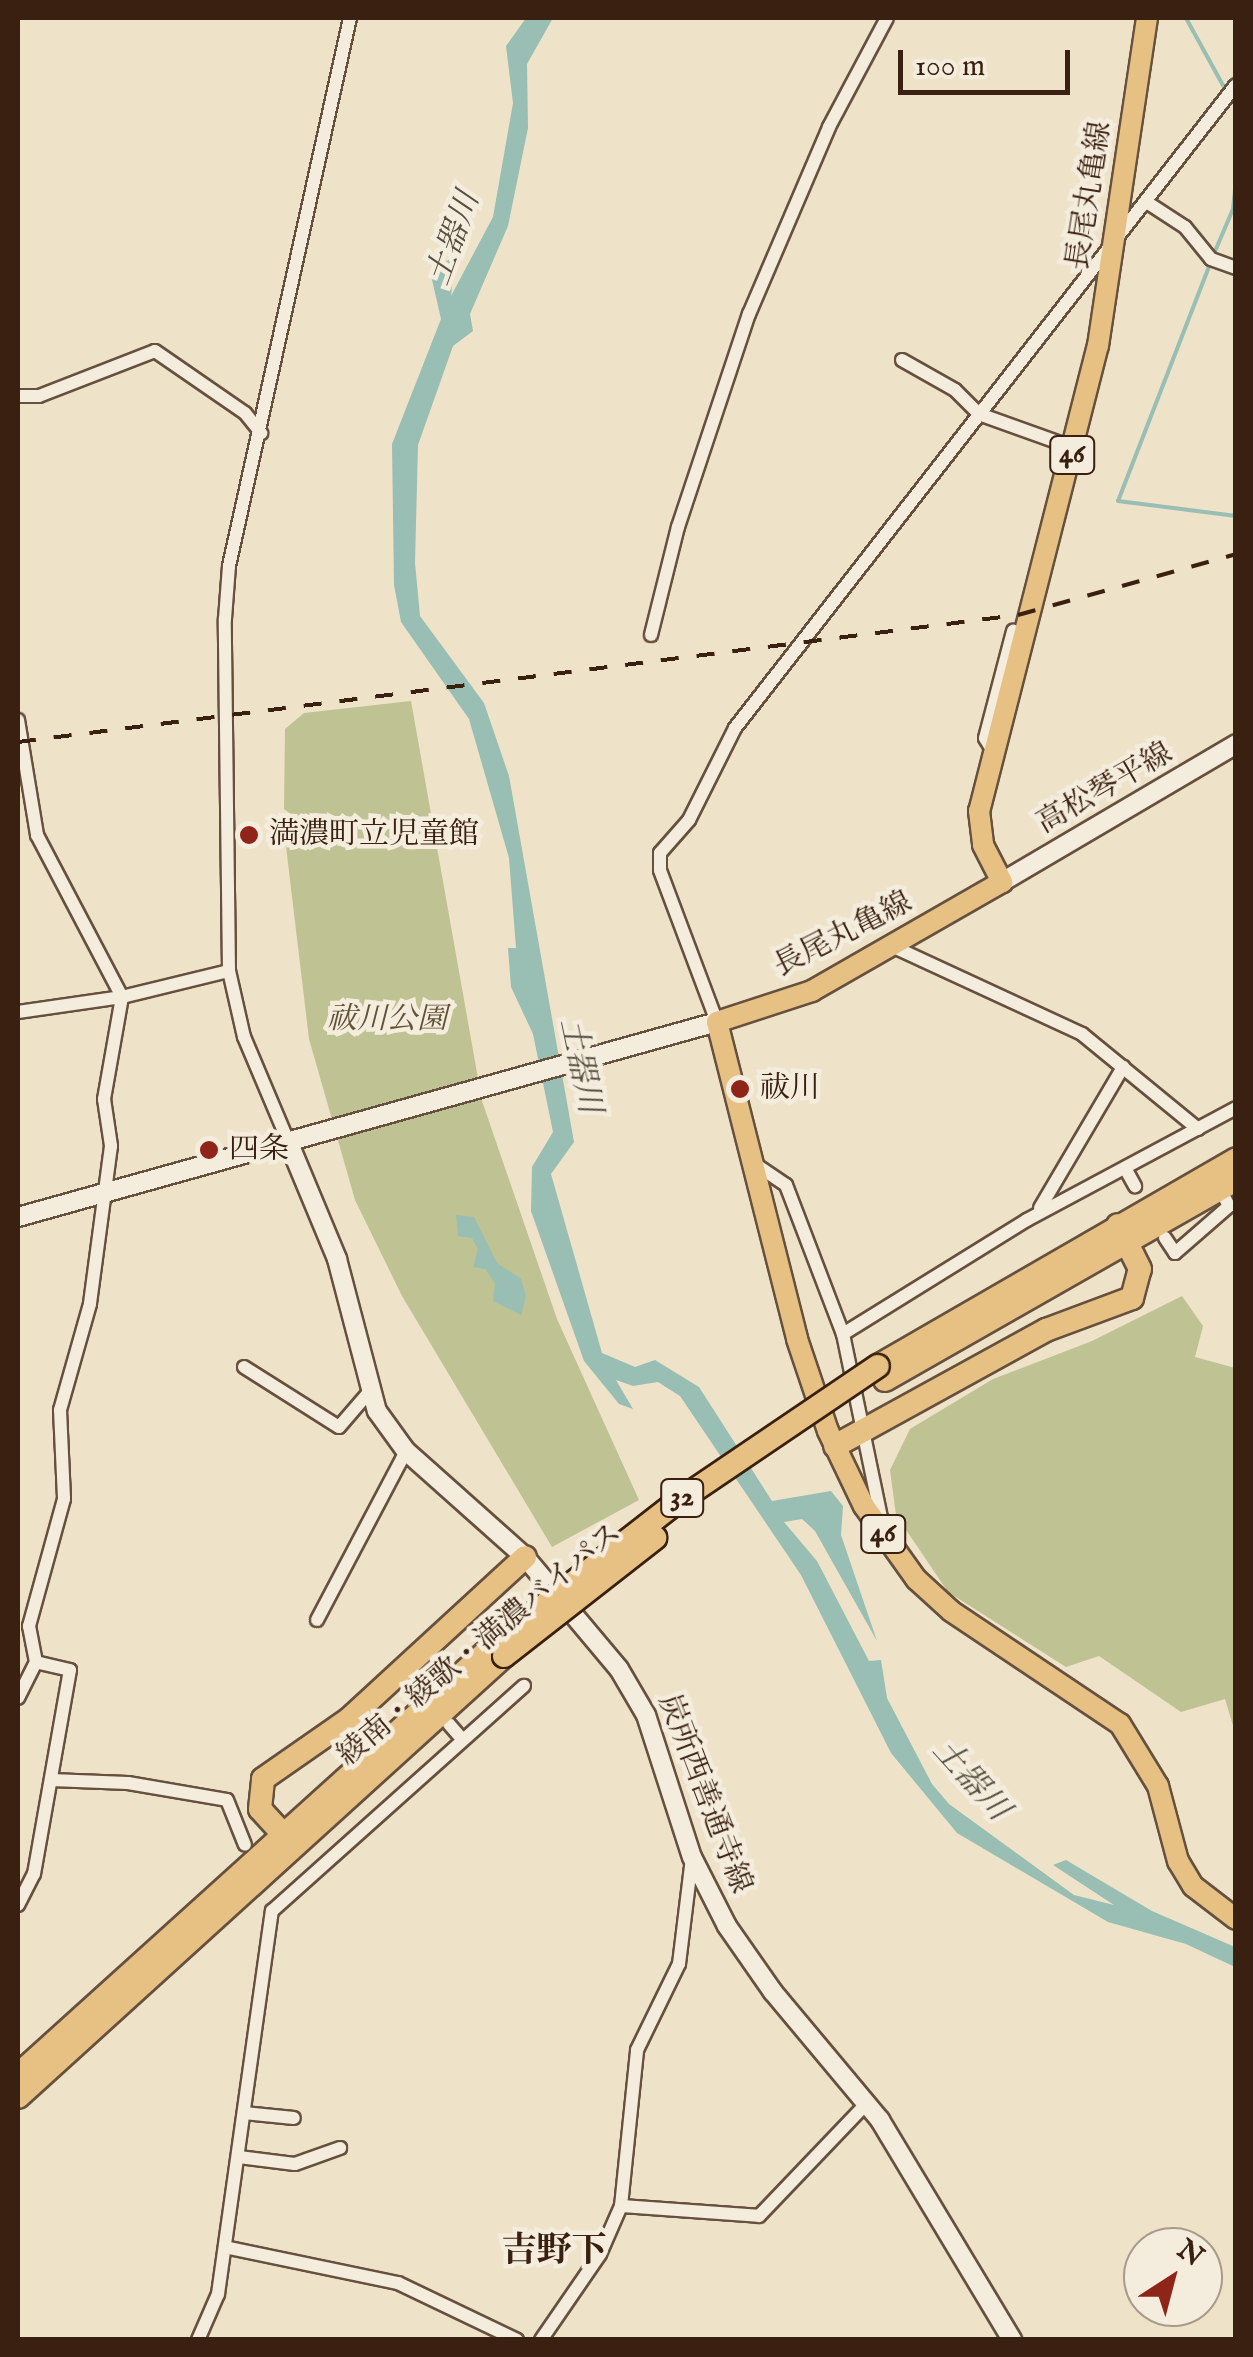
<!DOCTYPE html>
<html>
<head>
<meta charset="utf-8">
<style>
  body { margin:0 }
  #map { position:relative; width:1253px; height:2357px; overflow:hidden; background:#eee2c9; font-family:"IM FELL English","Noto Serif JP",serif }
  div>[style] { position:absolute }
  .green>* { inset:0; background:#bfc292 }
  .water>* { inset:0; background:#99beb3 }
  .stream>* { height:4px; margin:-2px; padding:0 2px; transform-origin:2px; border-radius:2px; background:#99beb3 }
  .street-tunnel>* { height:12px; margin-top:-6px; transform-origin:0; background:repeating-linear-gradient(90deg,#cabba4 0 12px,transparent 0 18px) }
  .roads { filter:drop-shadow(2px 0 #66503e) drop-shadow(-2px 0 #66503e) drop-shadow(0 2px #66503e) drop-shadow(0 -2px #66503e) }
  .street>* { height:12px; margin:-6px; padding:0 6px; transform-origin:6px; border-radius:6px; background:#f4ecdc }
  .secondary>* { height:18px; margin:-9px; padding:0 9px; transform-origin:9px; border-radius:9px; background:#f4ecdc }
  .primary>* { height:20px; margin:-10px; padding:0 10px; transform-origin:10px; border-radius:10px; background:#e7c184 }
  .highway>* { height:22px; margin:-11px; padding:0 11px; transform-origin:11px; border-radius:11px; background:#e7c184 }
  .rail>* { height:4px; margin-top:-2px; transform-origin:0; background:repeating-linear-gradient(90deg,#392010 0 18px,transparent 0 36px) }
  .bridges { filter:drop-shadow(2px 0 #392010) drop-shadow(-2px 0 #392010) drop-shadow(0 2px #392010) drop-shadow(0 -2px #392010) }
  .highway-bridge>* { height:22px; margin:-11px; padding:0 11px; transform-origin:11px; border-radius:11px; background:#e7c184 }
  .dots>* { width:28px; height:28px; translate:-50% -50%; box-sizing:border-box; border:5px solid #f4ecdc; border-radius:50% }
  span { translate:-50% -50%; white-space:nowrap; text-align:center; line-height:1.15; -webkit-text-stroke:9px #f4ecdc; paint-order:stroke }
  .shield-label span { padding:2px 8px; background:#f4ecdc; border:2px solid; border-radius:8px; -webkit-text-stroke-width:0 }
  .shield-label { font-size:28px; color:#392010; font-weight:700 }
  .street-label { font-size:30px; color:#392010 }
  .poi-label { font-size:30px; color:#392010 }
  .left { translate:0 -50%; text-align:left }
  .park-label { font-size:30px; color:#615137; font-style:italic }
  .water-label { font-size:32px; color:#564f41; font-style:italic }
  .quarter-label { font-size:35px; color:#392010; font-weight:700 }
  .frame { position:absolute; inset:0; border:20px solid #392010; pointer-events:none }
  .north { position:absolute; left:1123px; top:2227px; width:100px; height:100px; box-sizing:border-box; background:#f4ecdc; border:2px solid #a99a8a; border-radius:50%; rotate:36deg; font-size:28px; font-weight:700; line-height:40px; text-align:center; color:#392010 }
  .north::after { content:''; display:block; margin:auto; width:35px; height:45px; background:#8f2418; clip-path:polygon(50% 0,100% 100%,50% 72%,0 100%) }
  .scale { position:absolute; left:898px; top:50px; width:172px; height:45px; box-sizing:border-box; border:5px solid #392010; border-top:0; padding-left:12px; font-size:30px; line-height:35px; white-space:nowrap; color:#392010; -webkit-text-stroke:8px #f4ecdc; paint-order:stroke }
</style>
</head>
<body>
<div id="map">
  <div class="green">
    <i style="clip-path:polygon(411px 701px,482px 1101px,557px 1319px,639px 1500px,552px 1547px,402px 1296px,355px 1200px,309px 1039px,285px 838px,285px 824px,293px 816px,284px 809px,285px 729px,304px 713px)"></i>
    <i style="clip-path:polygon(1182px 1296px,1203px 1326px,1195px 1357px,1235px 1368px,1235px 1732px,1225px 1699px,1181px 1712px,1099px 1656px,1066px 1667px,948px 1592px,896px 1515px,890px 1470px,910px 1429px,993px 1379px,1092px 1341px)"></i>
  </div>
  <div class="water">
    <i style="clip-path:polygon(526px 18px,553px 18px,527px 64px,528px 128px,508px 226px,470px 314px,473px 331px,453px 346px,418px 445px,415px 563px,420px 616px,484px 703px,509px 776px,574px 1142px,551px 1174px,602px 1353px,635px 1367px,655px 1360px,699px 1387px,772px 1501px,831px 1491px,843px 1506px,841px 1535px,877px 1641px,815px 1531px,802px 1519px,784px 1522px,817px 1561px,869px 1661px,881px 1660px,887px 1698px,932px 1784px,949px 1804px,1074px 1895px,1114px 1905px,1053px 1865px,1066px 1860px,1152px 1911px,1235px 1947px,1235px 1967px,1186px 1944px,1108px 1922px,957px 1833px,891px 1753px,801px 1575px,680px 1396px,658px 1382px,633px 1386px,616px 1380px,633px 1409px,619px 1404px,584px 1361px,531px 1211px,532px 1167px,553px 1132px,533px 1034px,511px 987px,508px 948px,516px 948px,509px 858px,469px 719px,401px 622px,394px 585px,392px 444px,441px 319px,430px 271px,455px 256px,451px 296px,493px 217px,513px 103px,506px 46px)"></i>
    <i style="clip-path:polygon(456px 1215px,474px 1217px,497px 1263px,521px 1279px,526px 1296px,521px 1315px,493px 1301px,495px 1283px,485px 1269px,473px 1267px,478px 1249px,472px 1238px,458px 1236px)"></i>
  </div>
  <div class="stream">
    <i style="left:1186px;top:18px;width:81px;rotate:61.2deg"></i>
    <i style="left:1213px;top:256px;width:51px;rotate:-66.9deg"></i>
    <i style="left:1233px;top:209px;width:29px;rotate:-84deg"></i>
    <i style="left:1210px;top:264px;width:254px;rotate:111.2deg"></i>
    <i style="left:1118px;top:501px;width:119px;rotate:7.2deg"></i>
  </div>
  <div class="street-tunnel">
    <i style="left:416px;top:1681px;width:28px;rotate:52deg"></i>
  </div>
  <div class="roads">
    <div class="street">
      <i style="left:1148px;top:203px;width:44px;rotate:33deg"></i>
      <i style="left:1185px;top:227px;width:41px;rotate:50.9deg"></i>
      <i style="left:1211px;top:259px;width:27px;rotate:20deg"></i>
      <i style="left:902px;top:360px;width:61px;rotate:29.5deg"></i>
      <i style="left:955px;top:390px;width:34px;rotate:45deg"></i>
      <i style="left:979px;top:414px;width:89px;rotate:19.7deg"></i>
      <i style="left:1063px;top:444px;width:12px;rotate:-14deg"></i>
      <i style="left:18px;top:396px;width:21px"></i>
      <i style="left:39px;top:396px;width:124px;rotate:-21.2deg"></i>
      <i style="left:155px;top:351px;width:109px;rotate:34.6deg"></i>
      <i style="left:245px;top:413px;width:26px;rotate:51deg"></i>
      <i style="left:651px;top:635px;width:111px;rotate:-76deg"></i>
      <i style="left:678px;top:527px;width:225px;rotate:-71.6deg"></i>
      <i style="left:749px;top:314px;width:203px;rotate:-66.8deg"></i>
      <i style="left:829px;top:127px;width:123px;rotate:-62deg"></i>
      <i style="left:18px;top:720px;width:117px;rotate:80.6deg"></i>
      <i style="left:37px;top:835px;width:183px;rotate:62.3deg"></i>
      <i style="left:122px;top:997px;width:104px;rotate:100deg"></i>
      <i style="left:104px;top:1099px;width:48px;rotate:81.5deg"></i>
      <i style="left:111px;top:1146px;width:159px;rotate:97.6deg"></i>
      <i style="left:90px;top:1304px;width:110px;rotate:105.8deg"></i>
      <i style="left:60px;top:1410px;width:89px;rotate:87.4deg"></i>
      <i style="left:64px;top:1499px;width:132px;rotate:105.4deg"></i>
      <i style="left:29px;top:1626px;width:37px;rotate:79deg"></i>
      <i style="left:36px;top:1662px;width:40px;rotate:116.6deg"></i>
      <i style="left:993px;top:751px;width:15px;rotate:-122deg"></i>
      <i style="left:985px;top:738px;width:111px;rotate:-75.3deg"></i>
      <i style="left:894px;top:947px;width:207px;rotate:24.8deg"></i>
      <i style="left:1082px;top:1034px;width:150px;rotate:39.3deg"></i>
      <i style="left:18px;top:1012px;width:105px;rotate:-8.2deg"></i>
      <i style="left:122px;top:997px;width:110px;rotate:-13.7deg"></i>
      <i style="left:717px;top:1022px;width:162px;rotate:-110.6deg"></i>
      <i style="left:660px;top:870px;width:17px;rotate:-90deg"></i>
      <i style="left:660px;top:853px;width:44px;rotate:-48.7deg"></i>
      <i style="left:689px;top:820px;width:103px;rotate:-63.4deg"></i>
      <i style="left:735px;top:728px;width:815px;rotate:-52.08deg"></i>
      <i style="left:288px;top:1141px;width:113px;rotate:-112.9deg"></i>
      <i style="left:244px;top:1037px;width:68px;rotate:-102.8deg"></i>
      <i style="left:229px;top:971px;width:352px;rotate:-90.7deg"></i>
      <i style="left:225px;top:619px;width:53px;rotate:-85.7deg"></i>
      <i style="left:229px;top:566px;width:561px;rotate:-77.55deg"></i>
      <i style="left:752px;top:1162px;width:41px;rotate:34.1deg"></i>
      <i style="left:786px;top:1185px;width:160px;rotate:69.1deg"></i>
      <i style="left:843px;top:1334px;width:198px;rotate:78.3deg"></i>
      <i style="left:1125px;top:1168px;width:21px;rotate:61deg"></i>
      <i style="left:1040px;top:1208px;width:164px;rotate:-59.5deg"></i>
      <i style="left:1165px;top:1238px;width:18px;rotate:56deg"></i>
      <i style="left:1175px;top:1253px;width:72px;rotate:-41deg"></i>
      <i style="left:1229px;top:1206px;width:19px;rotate:-118deg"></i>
      <i style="left:843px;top:1334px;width:216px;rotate:-31.8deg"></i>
      <i style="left:1027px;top:1220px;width:237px;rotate:-28.2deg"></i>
      <i style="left:244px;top:1367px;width:112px;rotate:32.3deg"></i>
      <i style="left:339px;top:1427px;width:48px;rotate:-49.3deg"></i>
      <i style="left:317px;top:1620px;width:191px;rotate:-62.2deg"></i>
      <i style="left:449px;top:1724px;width:20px;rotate:49deg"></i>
      <i style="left:51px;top:1780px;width:77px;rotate:2.2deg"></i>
      <i style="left:128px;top:1783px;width:100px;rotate:9.7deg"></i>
      <i style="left:227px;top:1800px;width:48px;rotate:68.2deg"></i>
      <i style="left:18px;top:1905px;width:35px;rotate:-63deg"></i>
      <i style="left:34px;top:1874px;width:207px;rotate:-80deg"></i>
      <i style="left:70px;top:1670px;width:35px;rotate:-167deg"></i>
      <i style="left:244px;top:2113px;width:50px;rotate:5.7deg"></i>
      <i style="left:239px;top:2157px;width:56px;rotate:7.1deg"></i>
      <i style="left:295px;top:2164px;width:48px;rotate:-19.6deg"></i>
      <i style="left:621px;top:2206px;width:138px;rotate:4.1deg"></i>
      <i style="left:759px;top:2216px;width:156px;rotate:-46.3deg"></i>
      <i style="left:225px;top:2247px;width:177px;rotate:11.8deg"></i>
      <i style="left:398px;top:2283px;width:132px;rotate:25.6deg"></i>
      <i style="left:198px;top:2340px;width:50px;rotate:-66.5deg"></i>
      <i style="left:218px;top:2294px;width:387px;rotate:-82deg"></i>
      <i style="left:272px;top:1911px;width:338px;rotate:-41.8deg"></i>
      <i style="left:541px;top:2340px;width:104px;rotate:-55.5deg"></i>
      <i style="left:600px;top:2254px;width:52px;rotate:-66.4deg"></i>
      <i style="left:621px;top:2206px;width:157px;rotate:-84.1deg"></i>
      <i style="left:637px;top:2050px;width:96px;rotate:-64deg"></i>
      <i style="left:679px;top:1964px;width:107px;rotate:-83deg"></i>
    </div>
    <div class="secondary">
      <i style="left:1002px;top:882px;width:272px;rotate:-30.5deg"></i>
      <i style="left:288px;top:1141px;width:128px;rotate:67.4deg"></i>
      <i style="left:337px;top:1259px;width:157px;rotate:75.3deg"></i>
      <i style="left:377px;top:1411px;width:49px;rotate:54.1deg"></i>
      <i style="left:406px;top:1451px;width:159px;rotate:41.7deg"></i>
      <i style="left:525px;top:1557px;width:146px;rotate:50deg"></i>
      <i style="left:619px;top:1669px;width:53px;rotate:59.6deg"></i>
      <i style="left:646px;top:1715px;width:149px;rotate:72.1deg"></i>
      <i style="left:692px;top:1857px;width:77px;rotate:63.1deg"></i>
      <i style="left:727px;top:1926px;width:80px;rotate:55.1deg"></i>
      <i style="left:773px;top:1992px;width:167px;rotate:50.1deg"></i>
      <i style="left:880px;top:2120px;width:257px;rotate:59deg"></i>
      <i style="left:18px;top:1217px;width:726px;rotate:-15.59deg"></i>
    </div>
    <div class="primary">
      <i style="left:1147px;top:18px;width:331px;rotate:98.5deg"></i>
      <i style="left:1098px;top:345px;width:481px;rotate:104.3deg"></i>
      <i style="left:979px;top:811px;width:34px;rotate:83deg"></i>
      <i style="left:983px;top:845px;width:42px;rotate:62.8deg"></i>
      <i style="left:1002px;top:882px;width:219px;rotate:150.2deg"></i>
      <i style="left:812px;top:991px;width:100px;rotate:161.9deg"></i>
      <i style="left:717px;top:1022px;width:327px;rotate:75.8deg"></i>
      <i style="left:797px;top:1339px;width:97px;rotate:71.4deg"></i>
      <i style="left:828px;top:1431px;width:83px;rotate:64.4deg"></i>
      <i style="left:864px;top:1506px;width:90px;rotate:54.5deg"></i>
      <i style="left:916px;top:1579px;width:47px;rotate:42.4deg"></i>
      <i style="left:951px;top:1611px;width:203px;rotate:33.8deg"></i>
      <i style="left:1120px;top:1724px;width:73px;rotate:58.5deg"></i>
      <i style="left:1158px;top:1786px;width:78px;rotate:75.1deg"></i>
      <i style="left:1178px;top:1861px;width:29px;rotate:59deg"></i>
      <i style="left:1193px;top:1886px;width:54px;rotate:37.5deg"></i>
    </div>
    <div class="highway">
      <i style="left:878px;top:1366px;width:414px;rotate:-30deg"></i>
      <i style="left:885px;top:1380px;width:404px;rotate:-29.7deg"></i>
      <i style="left:835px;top:1446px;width:241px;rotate:-28.8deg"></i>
      <i style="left:1046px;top:1330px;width:92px;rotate:-20.4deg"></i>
      <i style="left:1132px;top:1298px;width:30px;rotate:-75deg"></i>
      <i style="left:1140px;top:1269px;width:49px;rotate:-116.6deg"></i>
      <i style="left:292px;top:1844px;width:47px;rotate:-132.4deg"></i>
      <i style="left:260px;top:1809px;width:30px;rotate:-84deg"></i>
      <i style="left:263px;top:1779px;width:105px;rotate:-34.9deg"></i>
      <i style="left:349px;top:1719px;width:239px;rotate:-42.6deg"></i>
      <i style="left:18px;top:2075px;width:646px;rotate:-42.11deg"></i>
      <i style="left:18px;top:2097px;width:656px;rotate:-42.22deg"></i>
    </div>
  </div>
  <div class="rail">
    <i style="left:18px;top:742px;width:1008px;rotate:-7.24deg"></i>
    <i style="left:1018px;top:615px;width:226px;rotate:-15.6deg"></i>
  </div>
  <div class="bridges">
    <div class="highway-bridge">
      <i style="left:497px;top:1642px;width:224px;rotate:-37.9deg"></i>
      <i style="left:674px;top:1504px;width:246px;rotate:-34.1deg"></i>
      <i style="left:504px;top:1656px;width:192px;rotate:-38deg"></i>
    </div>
  </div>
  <div class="dots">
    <i style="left:249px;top:835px;background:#8f2418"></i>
    <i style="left:740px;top:1089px;background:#8f2418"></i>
    <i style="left:209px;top:1150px;background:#8f2418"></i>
  </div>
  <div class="shield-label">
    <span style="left:1072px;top:455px">46</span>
    <span style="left:682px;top:1498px">32</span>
    <span style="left:883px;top:1534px">46</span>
  </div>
  <div class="street-label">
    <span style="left:1090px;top:196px;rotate:-81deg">長尾丸亀線</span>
    <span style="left:1105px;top:789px;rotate:-30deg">高松琴平線</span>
    <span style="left:843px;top:935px;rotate:-27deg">長尾丸亀線</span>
    <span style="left:480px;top:1645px;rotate:-40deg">綾南・綾歌・満濃バイパス</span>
    <span style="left:704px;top:1794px;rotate:69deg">炭所西善通寺線</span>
  </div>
  <div class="poi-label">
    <span class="left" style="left:269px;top:835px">満濃町立児童館</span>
    <span class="left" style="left:760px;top:1089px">祓川</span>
    <span class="left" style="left:229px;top:1150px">四条</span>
  </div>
  <div class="park-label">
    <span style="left:387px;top:1020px">祓川公園</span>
  </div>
  <div class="water-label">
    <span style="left:455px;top:239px;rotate:-70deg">土器川</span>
    <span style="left:579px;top:1066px;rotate:78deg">土器川</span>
    <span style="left:970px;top:1781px;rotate:48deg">土器川</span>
  </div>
  <div class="quarter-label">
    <span style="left:554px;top:2252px">吉野下</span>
  </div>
  <div class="frame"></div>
  <div class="north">N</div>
  <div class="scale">100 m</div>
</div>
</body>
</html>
